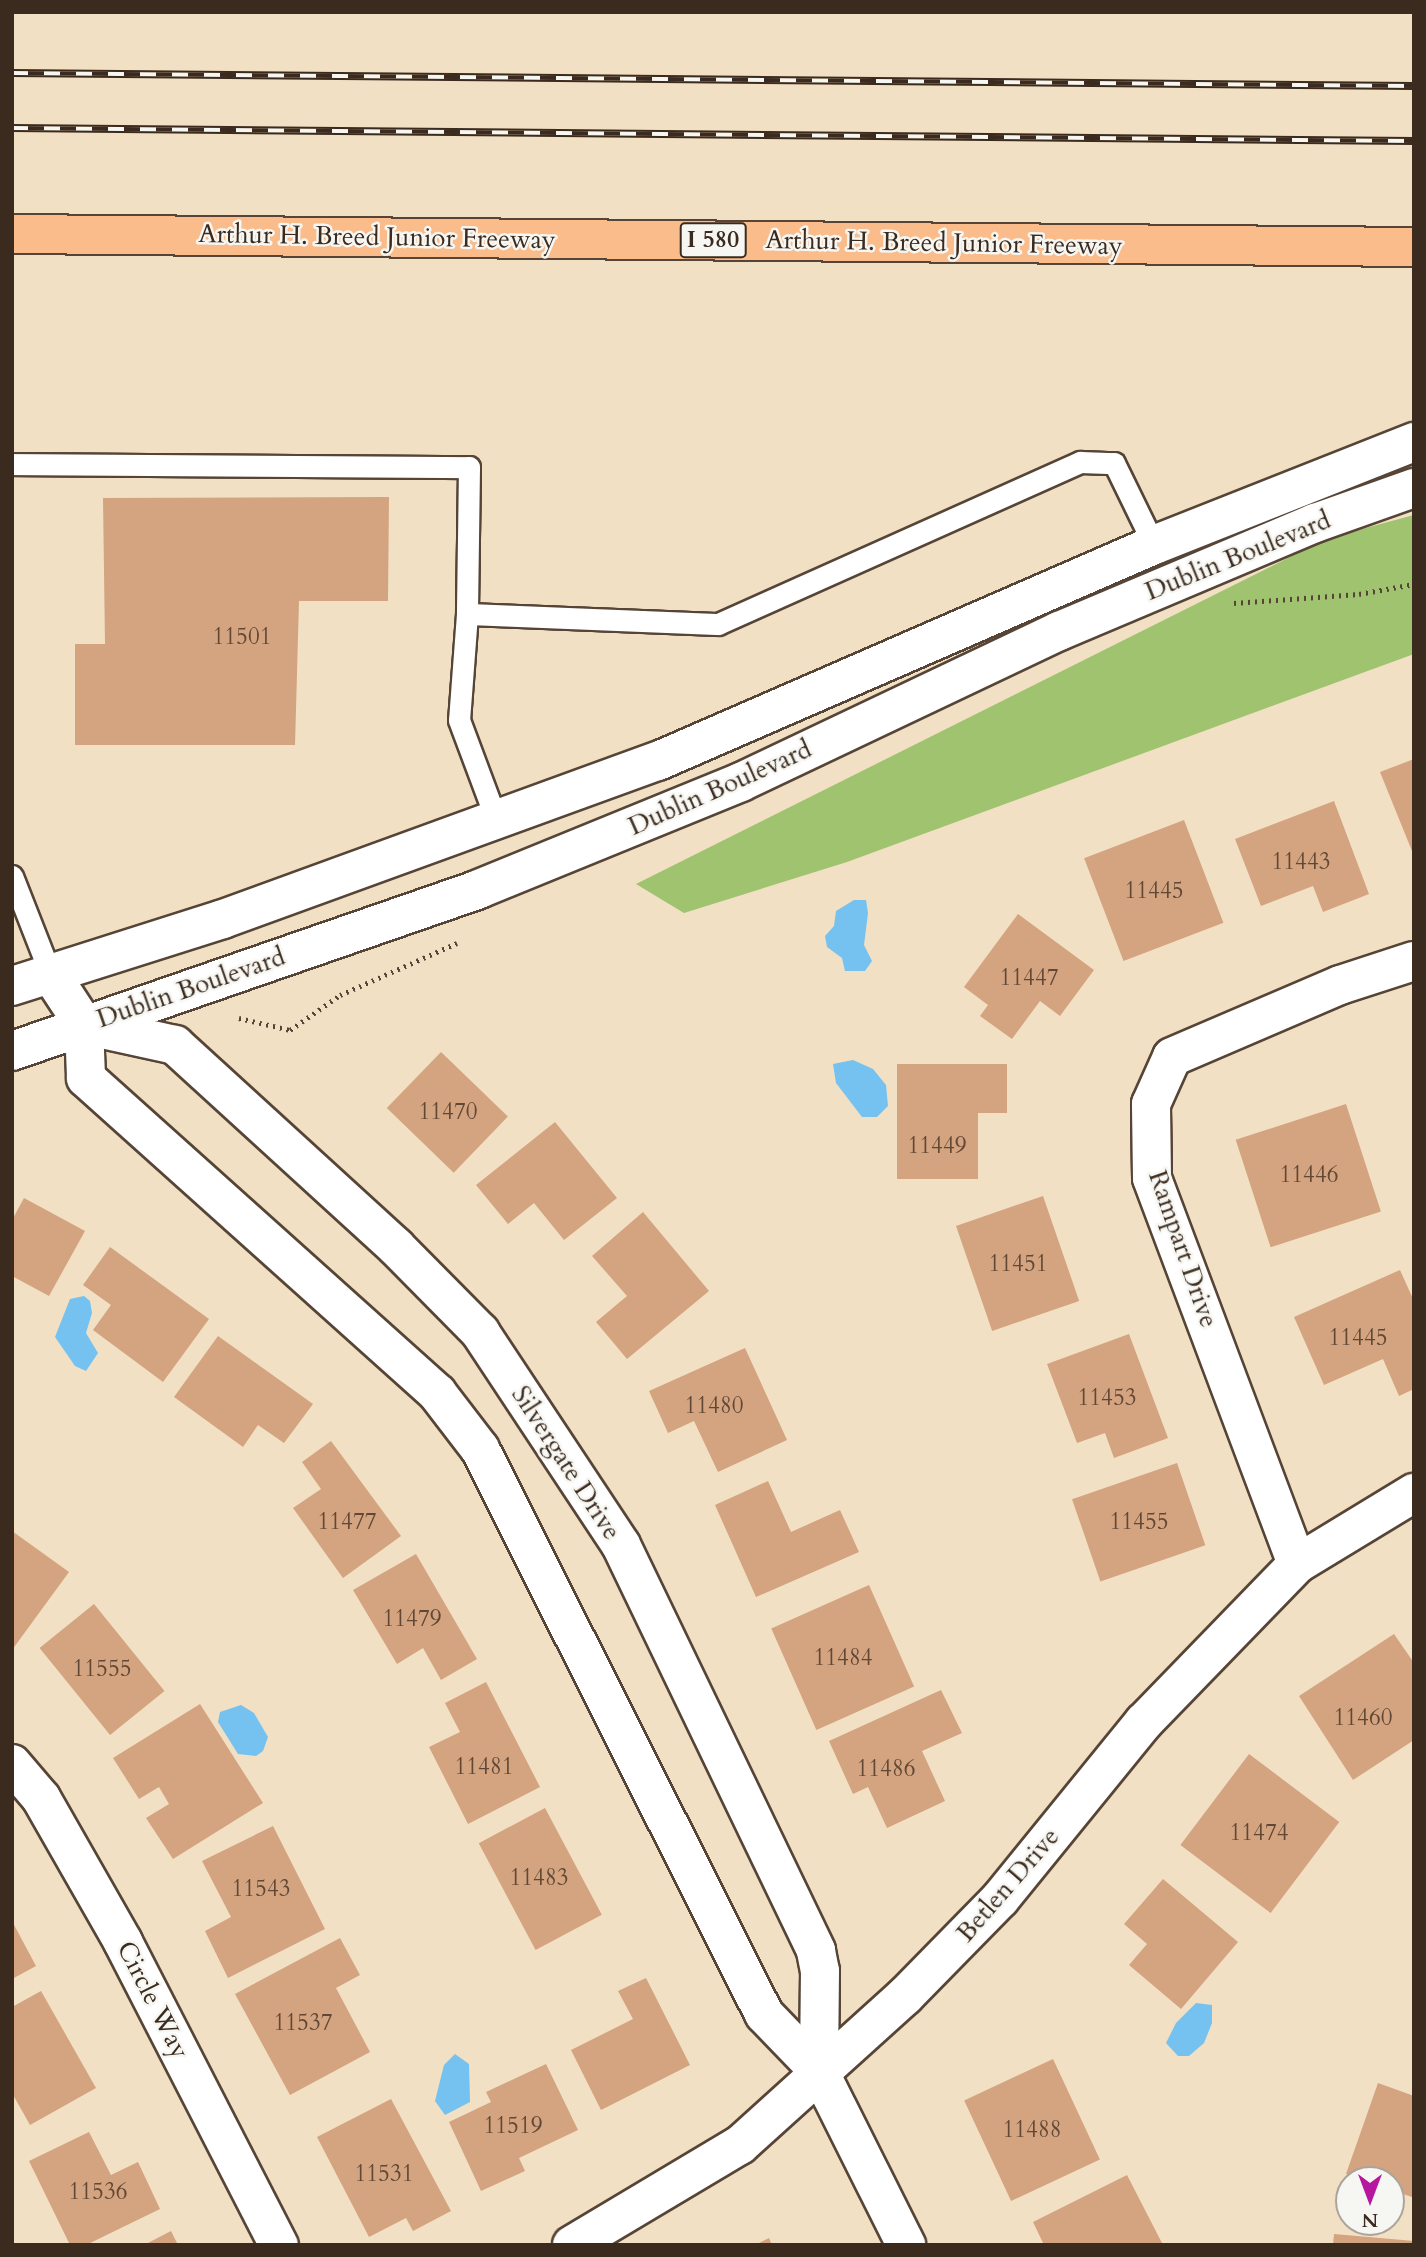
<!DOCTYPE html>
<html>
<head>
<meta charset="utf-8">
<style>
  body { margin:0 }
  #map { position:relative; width:1426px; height:2257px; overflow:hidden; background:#f1e0c3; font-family:Cardo,serif }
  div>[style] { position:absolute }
  .green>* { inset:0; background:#9fc36e }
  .water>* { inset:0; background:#75c1ef }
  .building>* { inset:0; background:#d4a37f; transform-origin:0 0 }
  .path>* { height:4.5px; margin-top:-2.25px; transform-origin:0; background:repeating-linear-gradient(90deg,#564537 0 2px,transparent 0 7px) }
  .roads { filter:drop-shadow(2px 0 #564537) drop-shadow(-2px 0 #564537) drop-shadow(0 2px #564537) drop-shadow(0 -2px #564537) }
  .service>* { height:21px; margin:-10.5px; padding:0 10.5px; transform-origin:10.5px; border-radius:10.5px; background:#fff }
  .minor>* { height:38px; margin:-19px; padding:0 19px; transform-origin:19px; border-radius:19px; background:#fff }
  .tertiary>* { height:38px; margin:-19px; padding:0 19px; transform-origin:19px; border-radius:19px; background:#fff }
  .motorway>* { height:38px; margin:-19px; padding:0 19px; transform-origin:19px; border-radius:19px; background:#f9bc8a }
  .rail>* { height:8px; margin-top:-4px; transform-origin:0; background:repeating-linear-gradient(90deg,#f6f6f2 0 16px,#3b2a1e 0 32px); box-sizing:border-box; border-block:2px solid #3b2a1e }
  span { translate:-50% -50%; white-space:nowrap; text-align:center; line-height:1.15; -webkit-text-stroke:5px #f6f6f2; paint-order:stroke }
  .number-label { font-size:23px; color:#614836 }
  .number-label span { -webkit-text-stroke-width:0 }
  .shield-label span { padding:2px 5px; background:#f6f6f2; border:2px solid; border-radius:5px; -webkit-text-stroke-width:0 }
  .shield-label { font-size:24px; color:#3b2a1e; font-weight:700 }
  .street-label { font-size:26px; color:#3b2a1e }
  .frame { position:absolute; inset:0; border:14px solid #3b2a1e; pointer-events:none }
  .north { position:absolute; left:1335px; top:2166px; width:70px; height:70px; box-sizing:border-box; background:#f6f6f2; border:2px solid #aba49d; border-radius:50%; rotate:180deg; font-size:19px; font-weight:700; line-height:28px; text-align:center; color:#3b2a1e }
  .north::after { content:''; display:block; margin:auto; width:24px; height:32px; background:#b5179e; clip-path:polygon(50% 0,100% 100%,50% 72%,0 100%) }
</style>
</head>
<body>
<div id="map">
  <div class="green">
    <i style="clip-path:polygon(1414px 515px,1414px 654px,847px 862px,684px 913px,636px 884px,1328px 538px)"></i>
  </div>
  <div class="water">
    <i style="clip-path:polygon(854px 900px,866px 900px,868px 913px,864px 945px,872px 961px,865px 971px,845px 971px,842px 958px,827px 947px,825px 936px,834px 926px,836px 911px)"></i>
    <i style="clip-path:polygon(853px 1060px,873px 1069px,886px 1085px,888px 1106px,877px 1117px,862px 1117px,836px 1083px,833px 1064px)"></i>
    <i style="clip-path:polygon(84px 1296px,90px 1301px,92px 1313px,86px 1333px,98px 1353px,86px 1371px,75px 1366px,55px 1337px,70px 1299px)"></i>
    <i style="clip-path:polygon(241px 1705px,254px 1713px,268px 1737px,263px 1751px,256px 1756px,238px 1754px,218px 1722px,220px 1712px)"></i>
    <i style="clip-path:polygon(1196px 2003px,1212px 2005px,1212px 2023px,1204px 2043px,1189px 2056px,1178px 2056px,1166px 2043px,1176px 2023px)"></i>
    <i style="clip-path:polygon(455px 2054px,469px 2064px,470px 2102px,445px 2115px,435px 2101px,444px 2065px)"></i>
  </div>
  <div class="building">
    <i style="clip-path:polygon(389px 497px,388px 601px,299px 601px,295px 745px,75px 745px,75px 644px,105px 644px,103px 498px)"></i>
    <i style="clip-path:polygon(1414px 759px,1414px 856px,1380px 772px)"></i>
    <i style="clip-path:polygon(1334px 801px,1369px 894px,1323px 912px,1313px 886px,1261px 906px,1235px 839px)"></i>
    <i style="left:1184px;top:820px;width:110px;height:107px;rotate:69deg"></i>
    <i style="clip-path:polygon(1018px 914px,1094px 970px,1060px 1016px,1040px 1001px,1012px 1039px,980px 1016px,988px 1005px,964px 987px)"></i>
    <i style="left:441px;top:1052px;width:93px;height:78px;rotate:44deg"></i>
    <i style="clip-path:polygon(897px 1064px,1007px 1064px,1007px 1113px,978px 1113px,978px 1179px,897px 1179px)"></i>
    <i style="left:1346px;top:1104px;width:113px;height:116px;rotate:72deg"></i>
    <i style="clip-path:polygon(555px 1122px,617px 1198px,564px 1240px,534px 1203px,508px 1224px,476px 1185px)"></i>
    <i style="left:1043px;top:1196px;width:111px;height:92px;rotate:71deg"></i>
    <i style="clip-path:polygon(24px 1198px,85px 1231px,49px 1296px,12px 1276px,12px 1220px)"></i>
    <i style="clip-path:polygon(643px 1212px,709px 1291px,627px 1359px,596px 1322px,627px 1296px,592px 1256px)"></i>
    <i style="clip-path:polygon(110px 1247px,209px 1319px,163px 1382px,93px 1330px,111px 1305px,83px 1285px)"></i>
    <i style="clip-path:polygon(1400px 1270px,1414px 1301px,1414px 1389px,1399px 1396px,1383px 1359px,1324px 1385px,1294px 1317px)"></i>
    <i style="clip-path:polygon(1129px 1334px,1168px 1438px,1114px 1458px,1105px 1433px,1077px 1443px,1047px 1364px)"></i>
    <i style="clip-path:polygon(218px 1336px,313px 1404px,284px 1443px,258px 1425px,243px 1447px,174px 1397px)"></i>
    <i style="clip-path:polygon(745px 1348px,787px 1440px,718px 1472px,694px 1421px,668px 1433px,649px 1391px)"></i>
    <i style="clip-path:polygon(331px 1441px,401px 1536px,343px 1578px,293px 1508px,321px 1489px,302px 1462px)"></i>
    <i style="left:1177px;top:1463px;width:87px;height:111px;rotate:71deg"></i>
    <i style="clip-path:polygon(768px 1481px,791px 1532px,840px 1510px,859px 1552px,756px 1597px,715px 1505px)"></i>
    <i style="clip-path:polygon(12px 1531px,69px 1572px,12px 1650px)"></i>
    <i style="clip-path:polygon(416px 1554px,477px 1659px,441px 1680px,423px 1648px,397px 1664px,353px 1590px)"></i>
    <i style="left:869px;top:1585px;width:111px;height:107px;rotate:66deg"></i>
    <i style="left:94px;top:1604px;width:112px;height:70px;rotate:51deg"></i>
    <i style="clip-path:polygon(1394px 1634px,1414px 1663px,1414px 1740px,1353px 1780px,1299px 1696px)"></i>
    <i style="clip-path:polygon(486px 1682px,540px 1787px,468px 1824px,429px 1747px,460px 1732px,445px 1703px)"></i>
    <i style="clip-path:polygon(941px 1690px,962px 1733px,922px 1751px,945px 1801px,887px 1828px,868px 1787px,853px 1794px,829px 1741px)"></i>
    <i style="clip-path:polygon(200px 1704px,263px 1803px,173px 1859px,146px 1818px,169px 1804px,159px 1787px,139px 1799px,113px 1758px)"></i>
    <i style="left:1249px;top:1754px;width:113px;height:114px;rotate:37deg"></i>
    <i style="left:545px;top:1808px;width:121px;height:75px;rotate:62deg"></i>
    <i style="clip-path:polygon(273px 1826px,325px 1929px,228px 1978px,205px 1931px,231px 1917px,202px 1861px)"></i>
    <i style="clip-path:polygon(1163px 1879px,1238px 1942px,1181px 2009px,1129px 1965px,1147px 1944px,1124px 1924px)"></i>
    <i style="clip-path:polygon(12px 1921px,36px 1966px,12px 1979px)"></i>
    <i style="clip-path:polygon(340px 1938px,360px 1975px,336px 1988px,370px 2052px,290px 2095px,235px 1994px)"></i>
    <i style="clip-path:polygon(646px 1978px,690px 2065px,601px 2110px,571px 2050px,633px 2019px,618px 1991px)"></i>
    <i style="clip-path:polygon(41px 1991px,96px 2088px,30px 2125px,12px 2093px,12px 2007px)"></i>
    <i style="left:1053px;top:2059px;width:111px;height:98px;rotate:65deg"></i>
    <i style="clip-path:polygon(546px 2064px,578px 2130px,519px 2158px,525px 2171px,481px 2191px,449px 2122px,491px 2102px,486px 2092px)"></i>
    <i style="clip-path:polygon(1378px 2083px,1414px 2096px,1412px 2197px,1391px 2190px,1391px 2180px,1363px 2180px,1346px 2174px)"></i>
    <i style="clip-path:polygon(391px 2099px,451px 2211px,413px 2231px,406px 2218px,369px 2237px,317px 2137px)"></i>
    <i style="clip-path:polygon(89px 2132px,111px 2175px,138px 2162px,160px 2209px,86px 2245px,70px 2245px,29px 2161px)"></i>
    <i style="clip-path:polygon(1127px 2175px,1163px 2245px,1044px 2245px,1033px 2222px)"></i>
    <i style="clip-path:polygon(171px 2231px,178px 2245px,144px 2245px)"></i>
    <i style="clip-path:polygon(1334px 2234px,1414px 2241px,1414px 2245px,1333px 2245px)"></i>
    <i style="clip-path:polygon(769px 2238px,772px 2245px,755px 2245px)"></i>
  </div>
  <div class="path">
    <i style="left:1234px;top:603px;width:125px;rotate:-4.1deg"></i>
    <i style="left:1359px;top:594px;width:56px;rotate:-10.3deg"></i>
    <i style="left:239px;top:1018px;width:52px;rotate:13.2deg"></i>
    <i style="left:290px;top:1030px;width:61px;rotate:-35deg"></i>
    <i style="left:340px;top:995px;width:128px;rotate:-24deg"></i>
  </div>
  <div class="roads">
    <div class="service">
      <i style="left:12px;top:464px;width:457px;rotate:0.4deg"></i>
      <i style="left:469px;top:467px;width:147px;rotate:90.8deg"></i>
      <i style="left:467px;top:614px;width:106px;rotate:94.3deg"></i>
      <i style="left:459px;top:720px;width:106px;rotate:69.5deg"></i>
      <i style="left:467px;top:614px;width:251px;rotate:2.3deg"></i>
      <i style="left:718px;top:624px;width:397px;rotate:-24.1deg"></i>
      <i style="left:1080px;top:462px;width:34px;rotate:2deg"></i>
      <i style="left:1114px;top:463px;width:91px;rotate:64deg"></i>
      <i style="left:12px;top:876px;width:104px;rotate:68.6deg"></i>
    </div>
    <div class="minor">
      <i style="left:1297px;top:1564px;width:412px;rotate:-110.6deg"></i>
      <i style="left:1152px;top:1178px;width:74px;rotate:-90.8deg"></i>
      <i style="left:1151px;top:1104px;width:51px;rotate:-65.9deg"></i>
      <i style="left:1172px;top:1057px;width:183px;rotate:-23.2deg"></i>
      <i style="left:1340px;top:985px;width:78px;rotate:-18deg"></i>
      <i style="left:12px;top:1764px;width:45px;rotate:49.5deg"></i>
      <i style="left:41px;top:1798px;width:166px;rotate:60.3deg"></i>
      <i style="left:123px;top:1942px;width:341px;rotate:62.8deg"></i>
      <i style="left:572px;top:2245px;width:196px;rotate:-30.8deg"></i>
      <i style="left:740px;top:2145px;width:222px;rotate:-42.1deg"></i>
      <i style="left:905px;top:1996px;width:136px;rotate:-45.6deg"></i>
      <i style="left:1000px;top:1899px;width:228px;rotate:-50.9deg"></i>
      <i style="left:1144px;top:1722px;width:220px;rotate:-45.9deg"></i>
      <i style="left:1297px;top:1564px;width:137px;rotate:-31.3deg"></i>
    </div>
    <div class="tertiary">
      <i style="left:50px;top:973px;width:62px;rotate:56.8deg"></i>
      <i style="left:84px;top:1025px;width:53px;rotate:87.8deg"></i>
      <i style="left:86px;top:1078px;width:472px;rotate:41.9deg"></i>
      <i style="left:437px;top:1393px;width:71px;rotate:52.5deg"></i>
      <i style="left:480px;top:1449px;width:632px;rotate:63.31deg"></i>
      <i style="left:764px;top:2014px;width:79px;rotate:46deg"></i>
      <i style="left:819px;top:2071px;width:195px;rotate:63.4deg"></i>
      <i style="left:12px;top:986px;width:221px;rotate:-17.6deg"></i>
      <i style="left:223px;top:919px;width:463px;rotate:-20deg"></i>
      <i style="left:658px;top:761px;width:541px;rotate:-23.53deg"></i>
      <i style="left:1154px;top:545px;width:280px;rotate:-21.6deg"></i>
      <i style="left:84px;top:1025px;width:93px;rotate:12.4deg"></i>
      <i style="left:175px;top:1045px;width:299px;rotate:42.4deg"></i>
      <i style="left:396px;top:1247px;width:120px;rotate:45.3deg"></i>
      <i style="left:480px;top:1332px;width:255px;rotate:56.5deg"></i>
      <i style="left:621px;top:1545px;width:450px;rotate:64.3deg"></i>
      <i style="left:816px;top:1951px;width:20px;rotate:79deg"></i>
      <i style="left:820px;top:1971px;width:100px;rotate:90.6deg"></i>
      <i style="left:12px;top:1051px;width:494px;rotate:-19.1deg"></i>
      <i style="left:479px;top:889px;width:283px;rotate:-22.2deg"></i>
      <i style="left:741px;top:782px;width:352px;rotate:-25.4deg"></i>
      <i style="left:1059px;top:631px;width:278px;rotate:-22.9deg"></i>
      <i style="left:1315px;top:523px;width:105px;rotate:-19.5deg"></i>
    </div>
    <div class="motorway">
      <i style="left:12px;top:234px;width:1402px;rotate:0.53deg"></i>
    </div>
  </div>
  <div class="rail">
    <i style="left:12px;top:73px;width:1402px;rotate:0.53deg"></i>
    <i style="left:12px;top:128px;width:1402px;rotate:0.53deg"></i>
  </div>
  <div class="number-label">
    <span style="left:242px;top:637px">11501</span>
    <span style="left:1301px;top:862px">11443</span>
    <span style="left:1154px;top:891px">11445</span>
    <span style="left:1029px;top:978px">11447</span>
    <span style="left:448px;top:1112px">11470</span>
    <span style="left:937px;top:1146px">11449</span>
    <span style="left:1309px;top:1175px">11446</span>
    <span style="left:1018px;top:1264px">11451</span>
    <span style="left:1358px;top:1338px">11445</span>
    <span style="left:1107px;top:1398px">11453</span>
    <span style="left:714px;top:1406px">11480</span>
    <span style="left:347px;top:1522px">11477</span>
    <span style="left:1139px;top:1522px">11455</span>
    <span style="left:412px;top:1619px">11479</span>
    <span style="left:843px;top:1658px">11484</span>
    <span style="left:102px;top:1669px">11555</span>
    <span style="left:1363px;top:1718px">11460</span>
    <span style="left:484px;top:1767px">11481</span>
    <span style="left:886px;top:1769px">11486</span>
    <span style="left:1259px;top:1833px">11474</span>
    <span style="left:539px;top:1878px">11483</span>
    <span style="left:261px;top:1889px">11543</span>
    <span style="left:303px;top:2023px">11537</span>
    <span style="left:513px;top:2126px">11519</span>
    <span style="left:1032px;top:2130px">11488</span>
    <span style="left:384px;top:2174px">11531</span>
    <span style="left:98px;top:2192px">11536</span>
  </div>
  <div class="shield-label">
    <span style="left:713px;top:240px">I 580</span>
  </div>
  <div class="street-label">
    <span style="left:377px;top:237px;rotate:1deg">Arthur H. Breed Junior Freeway</span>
    <span style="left:944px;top:243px;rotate:1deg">Arthur H. Breed Junior Freeway</span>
    <span style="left:1238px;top:556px;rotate:-22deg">Dublin Boulevard</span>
    <span style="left:720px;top:788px;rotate:-24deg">Dublin Boulevard</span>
    <span style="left:191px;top:988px;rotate:-19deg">Dublin Boulevard</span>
    <span style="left:1183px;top:1249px;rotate:71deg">Rampart Drive</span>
    <span style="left:566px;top:1463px;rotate:57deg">Silvergate Drive</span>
    <span style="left:1008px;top:1885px;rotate:-49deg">Betlen Drive</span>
    <span style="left:153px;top:2000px;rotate:63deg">Circle Way</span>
  </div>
  <div class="frame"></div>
  <div class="north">N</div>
</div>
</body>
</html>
